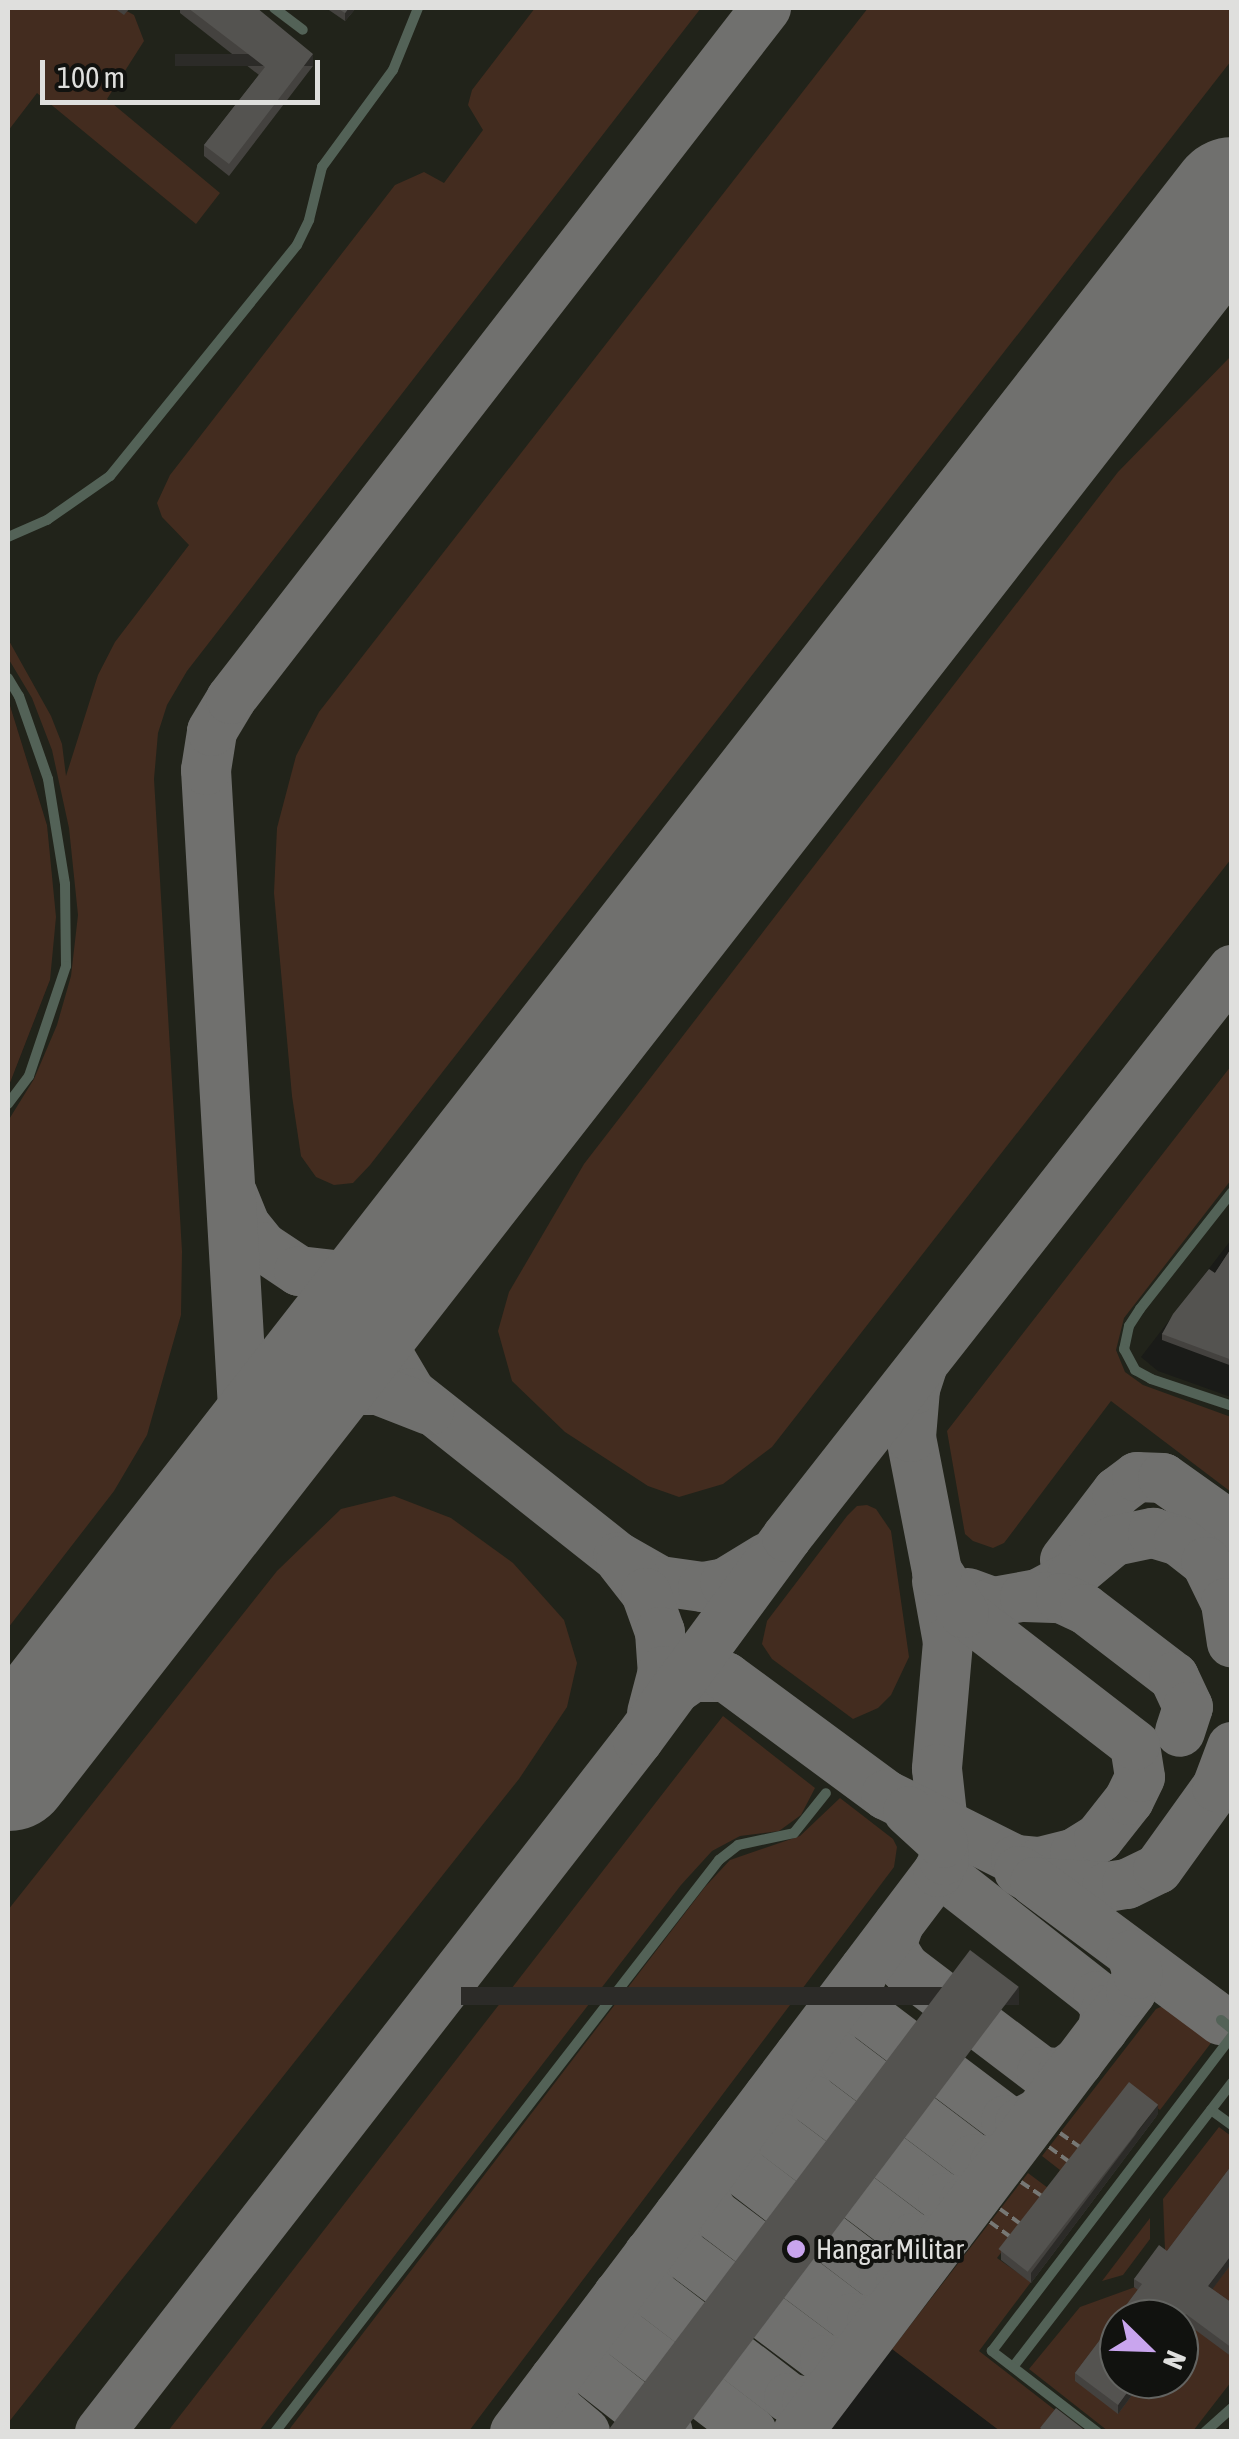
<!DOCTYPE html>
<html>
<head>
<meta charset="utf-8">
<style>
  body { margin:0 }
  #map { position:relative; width:1239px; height:2439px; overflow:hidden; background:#1a1b18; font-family:"Asap Condensed",sans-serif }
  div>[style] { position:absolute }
  .built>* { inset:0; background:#21231a }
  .green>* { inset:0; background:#432c1f }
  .taxiway>* { height:50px; margin:-25px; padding:0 25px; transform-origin:25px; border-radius:25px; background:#70706e }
  .runway>* { height:125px; margin:-62.5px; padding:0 62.5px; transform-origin:62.5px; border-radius:62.5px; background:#70706e }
  .path>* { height:4px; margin-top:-2px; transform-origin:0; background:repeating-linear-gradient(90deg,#777875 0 10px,transparent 0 15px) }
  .service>* { height:10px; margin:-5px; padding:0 5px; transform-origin:5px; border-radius:5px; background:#536257 }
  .wall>* { inset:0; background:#44423f }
  .shaded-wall>* { inset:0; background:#2c2b28; transform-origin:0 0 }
  .building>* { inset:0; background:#545350; transform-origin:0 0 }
  .dots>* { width:28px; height:28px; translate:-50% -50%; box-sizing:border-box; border:5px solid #11120f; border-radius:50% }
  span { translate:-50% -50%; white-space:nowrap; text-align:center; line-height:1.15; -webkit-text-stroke:8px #11120f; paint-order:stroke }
  .poi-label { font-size:28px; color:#dfdfdd }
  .left { translate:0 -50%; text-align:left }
  .frame { position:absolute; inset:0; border:10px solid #dfdfdd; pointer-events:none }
  .north { position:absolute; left:1099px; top:2299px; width:100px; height:100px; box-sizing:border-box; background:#11120f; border:2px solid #636461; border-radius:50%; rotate:113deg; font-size:28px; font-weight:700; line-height:40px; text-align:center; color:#dfdfdd }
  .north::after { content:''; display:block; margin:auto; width:35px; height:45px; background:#c9a5ee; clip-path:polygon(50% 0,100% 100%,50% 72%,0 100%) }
  .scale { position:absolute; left:40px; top:60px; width:280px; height:45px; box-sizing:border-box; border:5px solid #dfdfdd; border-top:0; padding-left:12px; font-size:30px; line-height:35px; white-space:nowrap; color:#dfdfdd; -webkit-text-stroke:8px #11120f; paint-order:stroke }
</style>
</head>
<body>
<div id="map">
  <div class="built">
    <i style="clip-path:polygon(evenodd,10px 8px,1231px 8px,1231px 1240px,1141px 1357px,1158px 1371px,1231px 1397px,1232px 2427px,1228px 2431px,1000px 2431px,892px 2349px,829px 2431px,8px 2431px,8px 1088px,50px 980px,47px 825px,8px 699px,10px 8px,1119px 2319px,1179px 2319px,1179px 2379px,1119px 2379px,1119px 2319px)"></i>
  </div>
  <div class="green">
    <i style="clip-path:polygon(10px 8px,121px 8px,134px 15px,144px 41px,107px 99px,220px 193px,196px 224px,37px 93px,8px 131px)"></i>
    <i style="clip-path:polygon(535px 8px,701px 8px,187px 671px,167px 705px,158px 733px,154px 779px,182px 1251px,181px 1315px,147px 1435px,114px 1491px,8px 1628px,8px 1121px,34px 1079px,57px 1025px,71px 976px,78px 915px,69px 828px,52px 750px,32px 698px,8px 658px,8px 639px,51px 716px,62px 744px,66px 776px,98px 675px,115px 642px,189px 545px,162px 517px,157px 503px,170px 475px,395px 185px,424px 172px,444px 183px,483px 130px,468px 105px,472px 90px)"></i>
    <i style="clip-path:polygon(868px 8px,1231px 8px,1231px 61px,370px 1165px,353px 1183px,334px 1185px,316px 1177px,301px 1156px,292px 1096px,274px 893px,277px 828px,296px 756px,319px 712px)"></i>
    <i style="clip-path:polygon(1231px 356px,1231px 859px,772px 1447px,723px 1484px,679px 1497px,648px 1486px,565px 1432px,512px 1381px,498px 1331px,509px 1292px,584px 1164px,1118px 472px)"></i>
    <i style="clip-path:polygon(8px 699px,47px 825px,56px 917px,50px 980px,8px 1088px)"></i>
    <i style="clip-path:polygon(1231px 1066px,1231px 1180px,1124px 1318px,1116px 1350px,1125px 1372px,1143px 1385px,1231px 1417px,1231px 1492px,1111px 1401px,1004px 1543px,993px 1548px,973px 1541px,965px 1534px,947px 1431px)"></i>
    <i style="clip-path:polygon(394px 1496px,451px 1518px,513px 1563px,564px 1620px,577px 1663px,567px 1707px,519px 1779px,8px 2423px,8px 1910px,277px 1571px,341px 1509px)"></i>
    <i style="clip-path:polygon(867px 1505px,876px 1509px,891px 1531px,909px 1657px,891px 1695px,878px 1708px,853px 1719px,772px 1659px,762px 1644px,767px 1621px,847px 1516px,857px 1506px)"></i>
    <i style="clip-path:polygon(723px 1716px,815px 1788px,801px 1815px,779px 1831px,740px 1836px,712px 1851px,681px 1885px,259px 2431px,168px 2431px)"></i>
    <i style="clip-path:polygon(840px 1798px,893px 1839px,897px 1847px,894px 1867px,469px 2431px,288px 2431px,705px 1887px,730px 1860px,800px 1836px)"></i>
    <i style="clip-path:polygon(1165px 2005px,1214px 2039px,1160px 2110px,1127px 2086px,997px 2258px,1031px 2282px,979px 2351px,1082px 2431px,1000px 2431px,892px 2349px,1028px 2173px,1048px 2188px,1060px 2170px,1042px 2156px,1156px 2009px)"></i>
    <i style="clip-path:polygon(evenodd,1219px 2127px,1231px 2136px,1231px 2382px,1193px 2431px,1108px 2431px,1029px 2369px,1080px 2307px,1138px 2286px,1165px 2250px,1163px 2199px,1219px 2127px,1119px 2319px,1179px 2319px,1179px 2379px,1119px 2379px,1119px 2319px)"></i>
    <i style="clip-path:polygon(1150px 2218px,1150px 2239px,1123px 2275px,1102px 2281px)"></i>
  </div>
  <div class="taxiway">
    <i style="left:1165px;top:284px;width:60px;rotate:-47deg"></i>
    <i style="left:1206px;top:240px;width:31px;rotate:-32deg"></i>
    <i style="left:233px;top:1195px;width:32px;rotate:68deg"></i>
    <i style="left:245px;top:1225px;width:28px;rotate:51deg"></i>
    <i style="left:263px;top:1247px;width:43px;rotate:33.7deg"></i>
    <i style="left:299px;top:1271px;width:51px;rotate:6.7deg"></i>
    <i style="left:350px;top:1277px;width:43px;rotate:-20.6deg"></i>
    <i style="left:390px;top:1262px;width:31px;rotate:-38deg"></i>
    <i style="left:424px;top:1233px;width:56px;rotate:122.6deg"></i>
    <i style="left:394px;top:1280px;width:39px;rotate:103deg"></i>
    <i style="left:385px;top:1318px;width:38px;rotate:84deg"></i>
    <i style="left:389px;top:1356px;width:43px;rotate:59.3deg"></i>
    <i style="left:411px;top:1393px;width:264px;rotate:38.4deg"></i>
    <i style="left:618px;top:1557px;width:48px;rotate:29.7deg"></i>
    <i style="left:660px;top:1581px;width:43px;rotate:7.9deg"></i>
    <i style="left:703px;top:1587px;width:22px;rotate:-10deg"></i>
    <i style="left:725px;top:1583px;width:48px;rotate:-31.4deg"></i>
    <i style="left:235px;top:1478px;width:92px;rotate:-49.9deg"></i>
    <i style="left:294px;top:1408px;width:41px;rotate:-25.9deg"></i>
    <i style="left:331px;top:1390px;width:47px"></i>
    <i style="left:378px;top:1390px;width:55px;rotate:21.4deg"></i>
    <i style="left:226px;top:1488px;width:25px;rotate:-64deg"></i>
    <i style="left:237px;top:1465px;width:41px;rotate:-80.1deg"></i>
    <i style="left:244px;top:1425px;width:656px;rotate:-93.32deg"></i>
    <i style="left:206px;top:770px;width:39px;rotate:-81deg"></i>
    <i style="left:212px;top:731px;width:37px;rotate:-59deg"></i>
    <i style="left:231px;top:699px;width:874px;rotate:-52.25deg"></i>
    <i style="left:1065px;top:1560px;width:86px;rotate:-52.6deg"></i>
    <i style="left:1117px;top:1492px;width:25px;rotate:-37deg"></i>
    <i style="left:1137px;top:1477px;width:26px;rotate:2deg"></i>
    <i style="left:1163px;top:1478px;width:85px;rotate:35.4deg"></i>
    <i style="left:621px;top:1561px;width:41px;rotate:52deg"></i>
    <i style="left:646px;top:1593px;width:41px;rotate:70.3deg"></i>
    <i style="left:660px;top:1632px;width:39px;rotate:86deg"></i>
    <i style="left:663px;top:1671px;width:43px;rotate:104.7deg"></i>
    <i style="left:937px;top:1581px;width:62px;rotate:79.8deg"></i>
    <i style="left:948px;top:1642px;width:127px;rotate:95deg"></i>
    <i style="left:937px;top:1769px;width:111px;rotate:83.8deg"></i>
    <i style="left:949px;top:1879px;width:189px;rotate:38.1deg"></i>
    <i style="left:1098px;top:1996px;width:16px;rotate:60deg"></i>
    <i style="left:1106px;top:2010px;width:20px;rotate:99deg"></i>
    <i style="left:968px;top:1593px;width:27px;rotate:20deg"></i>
    <i style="left:993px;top:1602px;width:46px;rotate:-10.1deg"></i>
    <i style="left:1038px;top:1594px;width:38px;rotate:-28deg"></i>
    <i style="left:1072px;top:1576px;width:55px;rotate:-39.8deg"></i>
    <i style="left:1114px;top:1541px;width:40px;rotate:-12deg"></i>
    <i style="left:1153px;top:1533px;width:27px;rotate:17deg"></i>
    <i style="left:1179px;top:1541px;width:34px;rotate:38deg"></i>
    <i style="left:1206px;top:1562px;width:46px;rotate:64deg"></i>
    <i style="left:1226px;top:1603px;width:40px;rotate:81.5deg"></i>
    <i style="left:1025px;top:1597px;width:36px;rotate:2deg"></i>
    <i style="left:1061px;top:1598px;width:26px;rotate:25deg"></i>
    <i style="left:1085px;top:1609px;width:112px;rotate:37.4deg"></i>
    <i style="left:1174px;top:1677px;width:33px;rotate:65deg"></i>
    <i style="left:1188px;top:1707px;width:26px;rotate:108deg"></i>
    <i style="left:677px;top:1688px;width:19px;rotate:-35deg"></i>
    <i style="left:693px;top:1677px;width:33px"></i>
    <i style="left:726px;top:1677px;width:199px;rotate:36.4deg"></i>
    <i style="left:886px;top:1795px;width:145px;rotate:26.6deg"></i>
    <i style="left:1016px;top:1860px;width:24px;rotate:5deg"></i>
    <i style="left:1040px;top:1862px;width:36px;rotate:-14deg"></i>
    <i style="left:1075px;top:1853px;width:28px;rotate:-32deg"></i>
    <i style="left:1099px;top:1838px;width:48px;rotate:-51.7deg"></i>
    <i style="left:1129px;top:1800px;width:25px;rotate:-64deg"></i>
    <i style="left:1140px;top:1777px;width:32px;rotate:-99deg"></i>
    <i style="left:1135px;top:1745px;width:216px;rotate:-142.3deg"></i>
    <i style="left:964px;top:1613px;width:50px;rotate:-122.7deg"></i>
    <i style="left:937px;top:1571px;width:136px;rotate:-101deg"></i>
    <i style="left:911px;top:1437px;width:48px;rotate:-85.2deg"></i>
    <i style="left:915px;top:1389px;width:22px;rotate:-72deg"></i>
    <i style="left:1019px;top:1871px;width:23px;rotate:31deg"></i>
    <i style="left:1039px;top:1883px;width:68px;rotate:3.4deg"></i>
    <i style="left:1107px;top:1887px;width:20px;rotate:-9deg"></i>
    <i style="left:1127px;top:1884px;width:34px;rotate:-26deg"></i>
    <i style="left:1158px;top:1869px;width:101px;rotate:-54.3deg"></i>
    <i style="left:1217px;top:1787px;width:43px;rotate:-69.4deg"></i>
    <i style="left:1035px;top:1882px;width:232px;rotate:36.6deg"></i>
    <i style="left:899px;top:1924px;width:23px;rotate:110deg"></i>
    <i style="left:891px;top:1946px;width:26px;rotate:58deg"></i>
    <i style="left:905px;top:1968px;width:172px;rotate:37.2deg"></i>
    <i style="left:1042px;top:2072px;width:21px;rotate:3deg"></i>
    <i style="left:1063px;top:2073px;width:19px;rotate:-36deg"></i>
    <i style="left:865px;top:1969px;width:21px;rotate:115deg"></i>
    <i style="left:856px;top:1988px;width:15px;rotate:82deg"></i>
    <i style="left:858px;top:2003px;width:14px;rotate:54deg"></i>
    <i style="left:866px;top:2014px;width:176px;rotate:37.1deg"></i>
    <i style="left:1006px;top:2120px;width:14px;rotate:12deg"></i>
    <i style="left:1020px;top:2123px;width:21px;rotate:-28deg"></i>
    <i style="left:832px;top:2013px;width:13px;rotate:119deg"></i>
    <i style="left:826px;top:2024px;width:16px;rotate:90deg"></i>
    <i style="left:826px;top:2040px;width:20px;rotate:53deg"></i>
    <i style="left:838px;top:2056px;width:171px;rotate:37.1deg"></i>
    <i style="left:974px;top:2159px;width:21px;rotate:8deg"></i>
    <i style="left:995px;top:2162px;width:14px;rotate:-30deg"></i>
    <i style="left:800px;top:2055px;width:24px;rotate:102deg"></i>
    <i style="left:795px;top:2078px;width:28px;rotate:51deg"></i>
    <i style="left:813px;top:2100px;width:163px;rotate:37deg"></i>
    <i style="left:943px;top:2198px;width:21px;rotate:11deg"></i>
    <i style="left:964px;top:2202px;width:17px;rotate:-33deg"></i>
    <i style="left:769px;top:2096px;width:20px;rotate:101deg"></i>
    <i style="left:765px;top:2116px;width:25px;rotate:56deg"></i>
    <i style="left:779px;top:2137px;width:168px;rotate:37deg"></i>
    <i style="left:913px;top:2238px;width:17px;rotate:13deg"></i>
    <i style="left:930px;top:2242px;width:20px;rotate:-24deg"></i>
    <i style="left:738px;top:2137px;width:18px;rotate:103deg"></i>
    <i style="left:734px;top:2155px;width:19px;rotate:62deg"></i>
    <i style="left:743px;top:2172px;width:176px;rotate:37.4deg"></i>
    <i style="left:883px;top:2279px;width:18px;rotate:9deg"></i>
    <i style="left:901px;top:2282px;width:19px;rotate:-28deg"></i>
    <i style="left:709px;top:2176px;width:21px;rotate:107deg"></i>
    <i style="left:703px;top:2196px;width:21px;rotate:59deg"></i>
    <i style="left:714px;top:2214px;width:173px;rotate:37deg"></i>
    <i style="left:852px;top:2318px;width:20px;rotate:11deg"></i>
    <i style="left:872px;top:2322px;width:16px;rotate:-30deg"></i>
    <i style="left:679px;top:2215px;width:22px;rotate:103deg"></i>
    <i style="left:674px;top:2236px;width:19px;rotate:65deg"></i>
    <i style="left:682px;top:2253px;width:179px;rotate:36.8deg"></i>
    <i style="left:825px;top:2360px;width:21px;rotate:3deg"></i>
    <i style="left:846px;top:2361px;width:15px;rotate:-37deg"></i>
    <i style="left:649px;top:2254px;width:19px;rotate:111deg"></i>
    <i style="left:642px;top:2272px;width:25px;rotate:63deg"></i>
    <i style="left:653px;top:2294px;width:171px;rotate:37.4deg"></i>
    <i style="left:789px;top:2398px;width:18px;rotate:13deg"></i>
    <i style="left:807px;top:2402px;width:22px;rotate:-24deg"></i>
    <i style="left:618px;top:2295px;width:18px;rotate:109deg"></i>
    <i style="left:612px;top:2312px;width:22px;rotate:66deg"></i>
    <i style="left:621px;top:2332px;width:165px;rotate:37.4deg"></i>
    <i style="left:588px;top:2336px;width:18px;rotate:109deg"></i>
    <i style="left:582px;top:2353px;width:18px;rotate:68deg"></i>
    <i style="left:589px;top:2370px;width:100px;rotate:38.1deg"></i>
    <i style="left:555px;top:2379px;width:14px;rotate:102deg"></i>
    <i style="left:552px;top:2393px;width:16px;rotate:75deg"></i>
    <i style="left:556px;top:2408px;width:38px;rotate:40deg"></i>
    <i style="left:100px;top:2432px;width:877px;rotate:-52.14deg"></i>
    <i style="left:638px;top:1740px;width:252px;rotate:-53.7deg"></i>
    <i style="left:787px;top:1537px;width:721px;rotate:-51.87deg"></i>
    <i style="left:515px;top:2432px;width:702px;rotate:-52.93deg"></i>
    <i style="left:938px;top:1872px;width:13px;rotate:-63deg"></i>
    <i style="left:944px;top:1860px;width:17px;rotate:-93deg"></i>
    <i style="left:943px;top:1843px;width:47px;rotate:-137.6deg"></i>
    <i style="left:798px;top:2432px;width:552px;rotate:-52.88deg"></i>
    <i style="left:1131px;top:1992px;width:19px;rotate:-69deg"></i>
    <i style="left:1138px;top:1974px;width:20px;rotate:-108deg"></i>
  </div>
  <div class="runway">
    <i style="left:8px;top:1768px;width:1990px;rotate:-52.04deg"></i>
  </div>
  <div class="path">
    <i style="left:356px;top:9px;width:1px;rotate:-45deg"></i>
    <i style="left:1060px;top:2133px;width:24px;rotate:35deg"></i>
    <i style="left:1049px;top:2147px;width:26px;rotate:36deg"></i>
    <i style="left:1021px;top:2182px;width:27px;rotate:34deg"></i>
    <i style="left:1000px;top:2209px;width:27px;rotate:36deg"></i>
    <i style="left:990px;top:2222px;width:27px;rotate:36deg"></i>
  </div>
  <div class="service">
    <i style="left:274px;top:8px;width:36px;rotate:37deg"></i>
    <i style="left:8px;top:537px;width:43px;rotate:-23.6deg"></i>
    <i style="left:47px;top:520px;width:77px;rotate:-34.9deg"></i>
    <i style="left:110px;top:476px;width:297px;rotate:-51deg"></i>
    <i style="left:297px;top:245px;width:28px;rotate:-64deg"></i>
    <i style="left:309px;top:220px;width:55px;rotate:-76.2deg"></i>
    <i style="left:322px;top:167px;width:120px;rotate:-53.8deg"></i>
    <i style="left:393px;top:70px;width:67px;rotate:-68deg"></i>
    <i style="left:8px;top:678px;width:21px;rotate:59deg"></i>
    <i style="left:19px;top:696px;width:88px;rotate:70.7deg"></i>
    <i style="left:48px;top:779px;width:106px;rotate:80.8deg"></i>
    <i style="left:65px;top:884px;width:82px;rotate:89.3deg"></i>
    <i style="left:66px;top:966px;width:116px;rotate:108.6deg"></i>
    <i style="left:29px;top:1076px;width:35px;rotate:127deg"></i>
    <i style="left:1232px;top:1192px;width:149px;rotate:128.2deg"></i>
    <i style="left:1140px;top:1309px;width:20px;rotate:123deg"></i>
    <i style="left:1129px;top:1326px;width:24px;rotate:102deg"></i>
    <i style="left:1124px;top:1349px;width:24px;rotate:62deg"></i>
    <i style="left:1135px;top:1370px;width:18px;rotate:29deg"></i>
    <i style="left:1151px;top:1379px;width:85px;rotate:18.4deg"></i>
    <i style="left:1221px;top:2020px;width:14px;rotate:39deg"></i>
    <i style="left:1211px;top:2110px;width:26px;rotate:36deg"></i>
    <i style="left:1013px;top:2367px;width:359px;rotate:-52.4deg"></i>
    <i style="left:275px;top:2432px;width:724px;rotate:-52.18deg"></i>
    <i style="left:719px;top:1860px;width:24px;rotate:-38deg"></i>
    <i style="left:738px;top:1845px;width:57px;rotate:-12.1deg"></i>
    <i style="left:794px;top:1833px;width:51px;rotate:-51.3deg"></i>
    <i style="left:1097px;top:2432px;width:133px;rotate:-142.4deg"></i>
    <i style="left:992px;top:2351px;width:396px;rotate:-52.7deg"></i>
    <i style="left:1205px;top:2432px;width:36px;rotate:-42deg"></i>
  </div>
  <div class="wall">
    <i style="clip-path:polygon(114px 8px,130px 8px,124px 15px)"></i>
    <i style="clip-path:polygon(180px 8px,257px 8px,313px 66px,229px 176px,204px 156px,204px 145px,259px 75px,180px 13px)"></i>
    <i style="clip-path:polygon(326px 8px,356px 8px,345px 21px)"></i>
    <i style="clip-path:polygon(1232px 1247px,1232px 1366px,1162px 1340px,1162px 1334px,1215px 1273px)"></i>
    <i style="clip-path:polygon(1158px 2114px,1031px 2283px,1001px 2260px,1001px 2251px)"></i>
    <i style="clip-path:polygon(1232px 2165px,1232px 2263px,1212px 2289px,1232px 2303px,1232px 2357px,1186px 2323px,1118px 2414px,1075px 2381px,1075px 2373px,1138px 2290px,1134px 2287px,1134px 2279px,1167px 2251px)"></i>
  </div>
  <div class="shaded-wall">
    <i style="clip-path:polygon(349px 8px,356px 8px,345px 21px,345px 13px)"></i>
    <i style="left:313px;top:54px;width:12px;height:138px;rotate:90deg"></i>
    <i style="left:1019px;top:1987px;width:18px;height:558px;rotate:90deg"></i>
    <i style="clip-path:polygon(1158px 2105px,1158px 2114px,1031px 2283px,1031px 2273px)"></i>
    <i style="clip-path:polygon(1232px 2254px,1232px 2263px,1208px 2295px,1208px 2286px)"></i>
    <i style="clip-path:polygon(1186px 2314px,1186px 2323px,1179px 2332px,1179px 2323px)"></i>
    <i style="clip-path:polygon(1137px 2379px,1144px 2379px,1118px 2414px,1118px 2405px)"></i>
  </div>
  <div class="building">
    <i style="clip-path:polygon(188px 8px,257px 8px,313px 54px,229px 164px,204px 145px,265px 67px)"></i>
    <i style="clip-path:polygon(337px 8px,349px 8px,345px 13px)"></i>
    <i style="clip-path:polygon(1232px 1247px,1232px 1360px,1162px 1334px,1173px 1314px,1209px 1269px,1215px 1273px)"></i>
    <i style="left:970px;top:1950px;width:61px;height:605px;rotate:37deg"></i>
    <i style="left:1129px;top:2082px;width:37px;height:212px;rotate:38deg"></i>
    <i style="clip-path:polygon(1232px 2165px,1232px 2254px,1208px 2286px,1232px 2303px,1232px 2348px,1186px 2314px,1179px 2323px,1179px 2319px,1119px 2319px,1119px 2379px,1137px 2379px,1118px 2405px,1075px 2373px,1142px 2284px,1134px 2279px,1159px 2245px,1167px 2251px)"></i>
    <i style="clip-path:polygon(1056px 2408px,1087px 2432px,1045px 2432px,1040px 2428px)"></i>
  </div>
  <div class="dots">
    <i style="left:796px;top:2249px;background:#c9a5ee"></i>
  </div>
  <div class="poi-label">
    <span class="left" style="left:816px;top:2249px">Hangar Militar</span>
  </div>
  <div class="frame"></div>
  <div class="north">N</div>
  <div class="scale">100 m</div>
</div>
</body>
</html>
